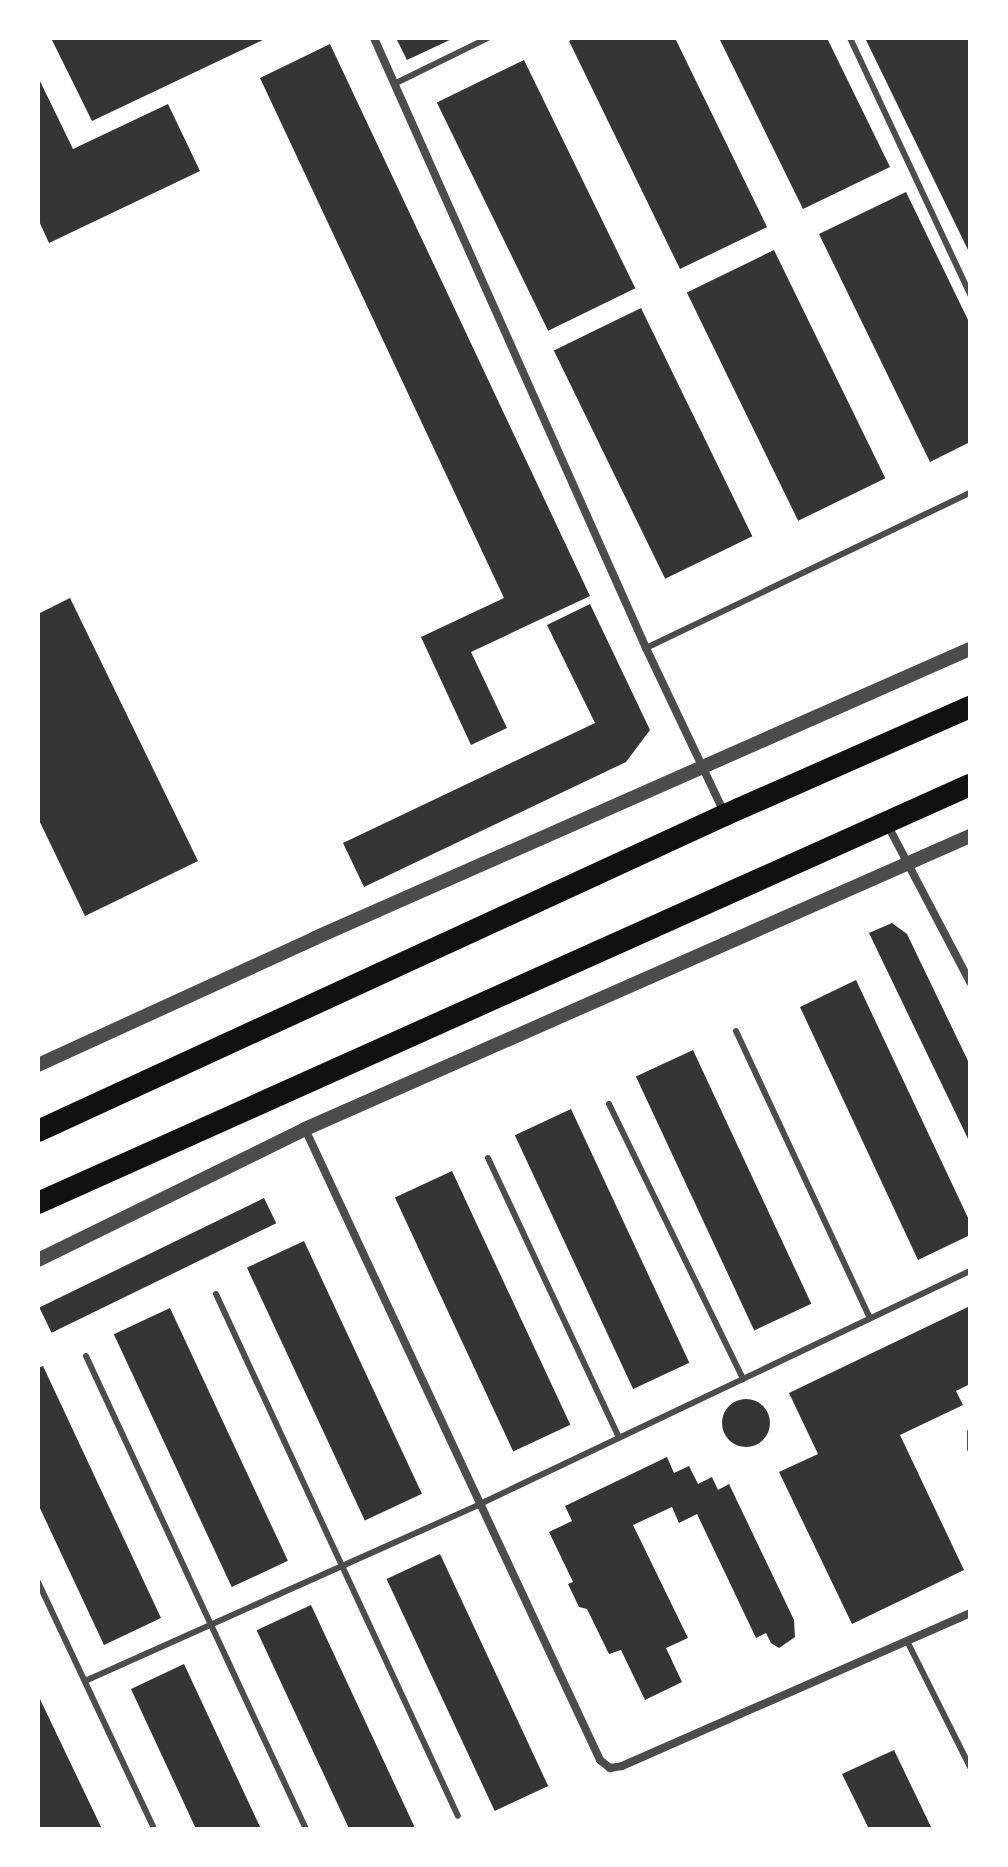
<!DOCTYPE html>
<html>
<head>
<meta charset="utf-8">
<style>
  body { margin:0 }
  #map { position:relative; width:1008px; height:1867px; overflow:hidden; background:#fff; font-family:Barlow,sans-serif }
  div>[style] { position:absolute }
  .building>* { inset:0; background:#353535; transform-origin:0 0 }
  .round { border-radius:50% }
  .service>* { height:6px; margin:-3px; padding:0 3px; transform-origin:3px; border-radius:3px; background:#4c4c4c }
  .minor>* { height:8px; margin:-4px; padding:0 4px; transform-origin:4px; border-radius:4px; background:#4c4c4c }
  .tertiary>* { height:14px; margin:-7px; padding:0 7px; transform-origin:7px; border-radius:7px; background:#4c4c4c }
  .trunk>* { height:22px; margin:-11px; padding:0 11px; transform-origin:11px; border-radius:11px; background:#111 }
  span { translate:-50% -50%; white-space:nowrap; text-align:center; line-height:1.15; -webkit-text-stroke:6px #fff; paint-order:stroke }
  .frame { position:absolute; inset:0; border:40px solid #fff; pointer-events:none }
</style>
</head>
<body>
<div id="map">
  <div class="building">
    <i style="clip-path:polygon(51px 38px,267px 38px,92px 121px)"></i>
    <i style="clip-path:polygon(396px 38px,454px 38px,407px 60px)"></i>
    <i style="clip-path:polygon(575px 38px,675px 38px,767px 227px,680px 269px,569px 41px)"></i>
    <i style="clip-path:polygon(719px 38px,827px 38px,890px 167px,803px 209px)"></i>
    <i style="clip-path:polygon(865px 38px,970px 38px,970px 254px)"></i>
    <i style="clip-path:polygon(330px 44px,590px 596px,471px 652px,507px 728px,471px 745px,421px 637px,504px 598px,260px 78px)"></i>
    <i style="left:524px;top:60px;width:254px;height:97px;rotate:64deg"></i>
    <i style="clip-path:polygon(38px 77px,73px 149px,168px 104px,200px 171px,49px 243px,38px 219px)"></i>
    <i style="clip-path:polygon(906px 192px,970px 324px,970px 442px,930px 462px,819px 234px)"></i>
    <i style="left:774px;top:250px;width:254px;height:97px;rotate:64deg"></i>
    <i style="left:641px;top:308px;width:254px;height:97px;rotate:64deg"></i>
    <i style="clip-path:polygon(70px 598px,198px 861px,85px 916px,38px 818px,38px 614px)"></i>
    <i style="clip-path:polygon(590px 604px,650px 730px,626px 762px,364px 887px,343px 843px,595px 723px,547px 625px)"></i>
    <i style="clip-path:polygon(892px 923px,907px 934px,970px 1065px,970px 1143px,869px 933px)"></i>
    <i style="clip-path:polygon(856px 980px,970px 1222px,970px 1235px,918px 1260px,800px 1007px)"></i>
    <i style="left:693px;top:1050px;width:280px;height:63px;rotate:65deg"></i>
    <i style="left:571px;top:1109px;width:280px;height:62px;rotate:65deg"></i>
    <i style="left:452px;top:1171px;width:280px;height:63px;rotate:65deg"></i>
    <i style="left:264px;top:1198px;width:28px;height:250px;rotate:64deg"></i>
    <i style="left:304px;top:1241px;width:279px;height:63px;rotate:65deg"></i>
    <i style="clip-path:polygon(970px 1306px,970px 1384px,956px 1391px,963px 1405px,900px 1435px,964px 1570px,852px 1624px,779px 1472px,818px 1454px,789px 1393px)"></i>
    <i style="left:170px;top:1308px;width:279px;height:62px;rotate:65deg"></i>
    <i style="clip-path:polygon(43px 1366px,161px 1618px,104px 1645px,38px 1504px,38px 1368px)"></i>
    <i class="round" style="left:722px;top:1399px;width:48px;height:48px"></i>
    <i style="clip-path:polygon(667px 1457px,674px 1473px,689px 1466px,698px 1484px,712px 1477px,718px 1490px,729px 1484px,794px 1620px,795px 1637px,779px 1648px,771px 1643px,766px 1633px,756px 1638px,697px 1514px,679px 1523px,672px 1507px,633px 1525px,688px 1638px,666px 1648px,682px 1682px,645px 1700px,621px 1650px,609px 1654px,587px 1609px,579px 1607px,568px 1584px,573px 1582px,549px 1532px,572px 1521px,565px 1506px)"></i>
    <i style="left:440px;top:1554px;width:256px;height:59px;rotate:65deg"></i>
    <i style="left:311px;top:1605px;width:247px;height:60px;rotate:65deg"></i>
    <i style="clip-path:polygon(184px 1664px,261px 1829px,196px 1829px,131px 1689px)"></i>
    <i style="clip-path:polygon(38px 1695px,102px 1829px,38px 1829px)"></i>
    <i style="clip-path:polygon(894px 1750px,932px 1829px,869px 1829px,842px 1774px)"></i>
  </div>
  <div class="service">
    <i style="left:850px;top:38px;width:283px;rotate:64.9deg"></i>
    <i style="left:396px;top:83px;width:102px;rotate:-26.1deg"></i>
    <i style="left:646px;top:648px;width:359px;rotate:-25.6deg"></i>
    <i style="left:736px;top:1031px;width:317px;rotate:65deg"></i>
    <i style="left:609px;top:1104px;width:306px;rotate:64deg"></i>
    <i style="left:488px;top:1158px;width:309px;rotate:64.9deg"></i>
    <i style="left:216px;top:1294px;width:575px;rotate:65.13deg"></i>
    <i style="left:86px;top:1356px;width:522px;rotate:65.06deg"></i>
    <i style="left:970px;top:1432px;width:17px;rotate:90deg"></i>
    <i style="left:38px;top:1582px;width:273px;rotate:64.8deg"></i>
    <i style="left:907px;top:1641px;width:141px;rotate:63.4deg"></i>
    <i style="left:85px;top:1681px;width:433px;rotate:-24.1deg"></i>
    <i style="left:480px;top:1504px;width:543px;rotate:-25.43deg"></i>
  </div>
  <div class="minor">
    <i style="left:374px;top:38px;width:668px;rotate:65.97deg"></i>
    <i style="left:646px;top:648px;width:184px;rotate:64.6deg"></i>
    <i style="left:886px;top:822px;width:181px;rotate:62.3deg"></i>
    <i style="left:305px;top:1129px;width:697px;rotate:64.94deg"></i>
    <i style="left:600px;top:1760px;width:13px;rotate:39deg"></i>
    <i style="left:610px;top:1768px;width:12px;rotate:-9deg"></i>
    <i style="left:622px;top:1766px;width:380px;rotate:-23.7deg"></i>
  </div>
  <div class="tertiary">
    <i style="left:38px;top:1065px;width:305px;rotate:-24.6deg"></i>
    <i style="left:315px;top:938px;width:716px;rotate:-23.81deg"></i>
    <i style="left:38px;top:1260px;width:297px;rotate:-26.1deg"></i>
    <i style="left:305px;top:1129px;width:727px;rotate:-23.78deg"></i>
  </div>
  <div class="trunk">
    <i style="left:38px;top:1131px;width:756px;rotate:-24.7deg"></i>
    <i style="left:725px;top:815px;width:268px;rotate:-23.8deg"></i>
    <i style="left:38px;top:1203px;width:1021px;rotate:-24.16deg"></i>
  </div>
  <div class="frame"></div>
</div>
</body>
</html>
